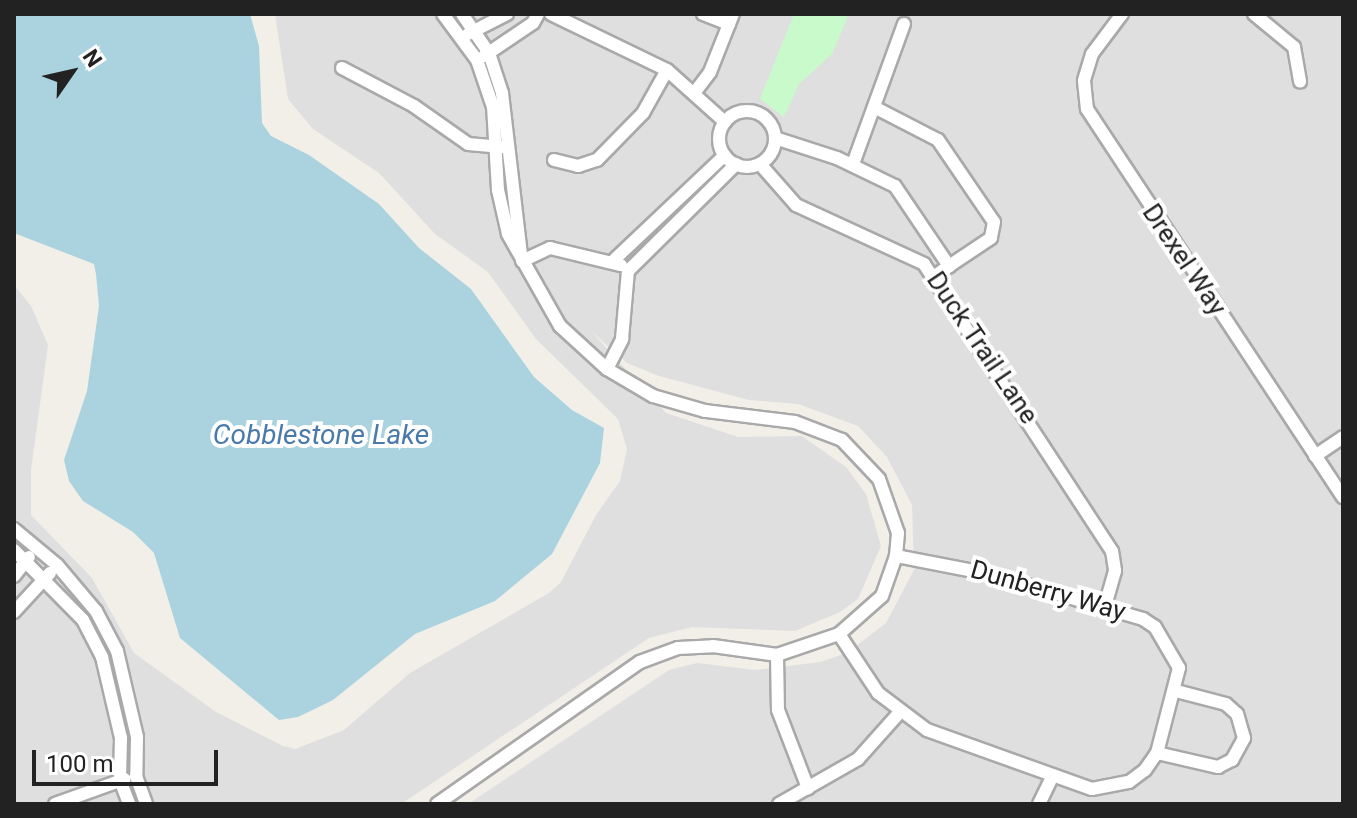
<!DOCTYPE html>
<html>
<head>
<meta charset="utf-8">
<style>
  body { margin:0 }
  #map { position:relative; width:1357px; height:818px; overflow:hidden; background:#f2efe9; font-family:Roboto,sans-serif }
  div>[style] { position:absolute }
  .residential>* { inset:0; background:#e0dfdf }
  .park>* { inset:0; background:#c8facc }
  .water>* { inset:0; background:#aad3df }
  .roads { filter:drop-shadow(2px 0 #a9a9a9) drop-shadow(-2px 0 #a9a9a9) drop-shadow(0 2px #a9a9a9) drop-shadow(0 -2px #a9a9a9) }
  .minor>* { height:12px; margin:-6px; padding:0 6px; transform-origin:6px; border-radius:6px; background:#fff }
  .minor>.ring { margin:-6px; padding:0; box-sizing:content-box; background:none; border:12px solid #fff; border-radius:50% }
  span { translate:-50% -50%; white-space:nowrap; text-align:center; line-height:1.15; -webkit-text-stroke:8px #fff; paint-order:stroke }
  .street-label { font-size:26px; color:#222 }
  .water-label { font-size:28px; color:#4a7aab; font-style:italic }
  .frame { position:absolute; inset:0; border:16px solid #222; pointer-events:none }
  .north { position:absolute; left:32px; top:32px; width:80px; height:80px; -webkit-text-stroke:6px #fff; paint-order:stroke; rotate:56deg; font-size:22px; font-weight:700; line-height:32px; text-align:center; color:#222 }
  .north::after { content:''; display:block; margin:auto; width:28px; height:36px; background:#222; clip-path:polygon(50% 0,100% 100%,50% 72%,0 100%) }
  .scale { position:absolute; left:32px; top:750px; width:186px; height:36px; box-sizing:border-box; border:4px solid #222; border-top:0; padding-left:10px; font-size:24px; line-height:28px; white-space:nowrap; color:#222; -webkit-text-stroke:6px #fff; paint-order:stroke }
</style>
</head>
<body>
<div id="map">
  <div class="residential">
    <i style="clip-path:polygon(275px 14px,1343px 14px,1343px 804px,468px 804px,669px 670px,697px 663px,755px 670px,820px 662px,847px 653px,886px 623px,914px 570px,912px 505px,887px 457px,858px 426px,798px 404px,749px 400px,659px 376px,627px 363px,591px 331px,666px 413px,738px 437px,802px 436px,846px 467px,866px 494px,881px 546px,858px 599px,840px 612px,795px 631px,692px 627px,649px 638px,401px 804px,14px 804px,14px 285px,31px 306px,48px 345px,31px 470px,31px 515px,92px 578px,134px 653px,216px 712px,283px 746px,295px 749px,344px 730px,410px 673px,549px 593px,561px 582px,596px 515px,620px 481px,627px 449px,618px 419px,536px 339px,488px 272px,435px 234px,379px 173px,313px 129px,288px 99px)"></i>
  </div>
  <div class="park">
    <i style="clip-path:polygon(794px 14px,849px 14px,832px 54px,799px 84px,784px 117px,760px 99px)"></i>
  </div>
  <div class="water">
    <i style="clip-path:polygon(14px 14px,250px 14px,259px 46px,262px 123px,271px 136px,309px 155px,379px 204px,419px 248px,471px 289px,534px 377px,572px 410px,604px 428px,600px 463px,552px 554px,495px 601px,415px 634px,333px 700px,298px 717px,279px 720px,180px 638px,154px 553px,133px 532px,83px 501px,69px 481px,64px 460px,87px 391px,99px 306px,96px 274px,94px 264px,14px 233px)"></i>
  </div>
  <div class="roads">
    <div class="minor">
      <i style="left:462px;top:14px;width:47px;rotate:55.3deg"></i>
      <i style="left:489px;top:53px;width:42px;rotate:72deg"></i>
      <i style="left:502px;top:93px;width:163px;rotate:83.3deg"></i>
      <i style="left:551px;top:14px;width:129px;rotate:25.8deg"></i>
      <i style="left:667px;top:70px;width:78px;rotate:41.9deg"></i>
      <i style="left:703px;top:14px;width:28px;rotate:21deg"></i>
      <i style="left:1122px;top:14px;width:50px;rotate:126.9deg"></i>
      <i style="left:1092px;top:54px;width:28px;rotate:107deg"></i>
      <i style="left:1084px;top:81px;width:28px;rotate:84deg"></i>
      <i style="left:1087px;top:109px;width:465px;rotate:56.6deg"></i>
      <i style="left:1254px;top:14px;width:52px;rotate:39.5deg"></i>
      <i style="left:1294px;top:47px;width:35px;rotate:80deg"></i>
      <i style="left:468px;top:34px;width:44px;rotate:-27.1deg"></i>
      <i style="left:484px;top:56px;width:59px;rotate:-34deg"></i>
      <i style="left:533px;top:23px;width:10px;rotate:-61deg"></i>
      <i style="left:342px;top:68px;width:81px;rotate:27.8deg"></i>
      <i style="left:414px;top:106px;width:66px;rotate:35.1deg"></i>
      <i style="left:468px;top:144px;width:37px;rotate:5deg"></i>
      <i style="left:695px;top:92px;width:25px;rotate:-53deg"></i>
      <i style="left:710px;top:72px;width:62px;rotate:-68.4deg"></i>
      <i style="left:874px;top:107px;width:72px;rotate:27.3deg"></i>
      <i style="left:938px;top:140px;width:99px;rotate:55.7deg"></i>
      <i style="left:994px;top:222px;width:16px;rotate:101deg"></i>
      <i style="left:991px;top:238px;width:50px;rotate:146.3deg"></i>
      <i class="ring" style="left:719px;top:111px;width:44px;height:44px"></i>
      <i style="left:775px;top:138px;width:65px;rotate:17.9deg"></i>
      <i style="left:837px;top:158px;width:64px;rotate:25.8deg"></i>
      <i style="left:895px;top:186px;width:97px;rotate:56deg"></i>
      <i style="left:949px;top:266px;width:21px;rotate:145deg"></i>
      <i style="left:554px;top:160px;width:25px;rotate:14deg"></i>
      <i style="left:578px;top:166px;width:20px;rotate:-18deg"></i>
      <i style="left:597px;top:160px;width:66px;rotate:-45.6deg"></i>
      <i style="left:643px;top:113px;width:49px;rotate:-60.8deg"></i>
      <i style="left:760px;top:164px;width:55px;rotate:48.7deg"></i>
      <i style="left:796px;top:205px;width:141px;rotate:24.7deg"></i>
      <i style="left:924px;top:264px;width:343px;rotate:56.8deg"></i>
      <i style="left:1112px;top:551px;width:20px;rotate:81deg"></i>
      <i style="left:1115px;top:571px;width:37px;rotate:106deg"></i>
      <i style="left:853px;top:164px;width:149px;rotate:-70deg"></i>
      <i style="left:615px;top:259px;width:151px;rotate:-43.4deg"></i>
      <i style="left:522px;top:261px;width:31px;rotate:-25deg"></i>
      <i style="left:550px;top:248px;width:73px;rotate:13.5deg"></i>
      <i style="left:607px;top:369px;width:34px;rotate:-63deg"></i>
      <i style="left:622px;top:339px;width:68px;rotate:-85deg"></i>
      <i style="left:628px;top:271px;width:152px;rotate:-44.7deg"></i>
      <i style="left:1315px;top:456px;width:34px;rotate:-34deg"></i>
      <i style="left:14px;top:529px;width:56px;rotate:39.9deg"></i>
      <i style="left:57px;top:565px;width:60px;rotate:49.7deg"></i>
      <i style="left:96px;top:611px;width:45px;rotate:62.3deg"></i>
      <i style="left:117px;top:651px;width:88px;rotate:76.9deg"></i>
      <i style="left:137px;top:737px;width:39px;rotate:91deg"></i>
      <i style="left:136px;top:776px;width:30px;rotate:70deg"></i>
      <i style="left:14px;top:550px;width:98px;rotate:45.4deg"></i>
      <i style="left:83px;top:620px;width:42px;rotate:62.8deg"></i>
      <i style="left:102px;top:657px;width:83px;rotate:76.8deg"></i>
      <i style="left:121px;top:738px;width:42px;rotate:91.4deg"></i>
      <i style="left:120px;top:780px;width:26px;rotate:69deg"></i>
      <i style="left:14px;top:576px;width:24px;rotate:-52deg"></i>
      <i style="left:14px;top:612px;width:53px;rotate:-47.3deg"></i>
      <i style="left:839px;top:634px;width:71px;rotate:56.5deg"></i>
      <i style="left:878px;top:693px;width:61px;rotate:37.1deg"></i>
      <i style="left:927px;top:730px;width:175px;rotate:19.7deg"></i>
      <i style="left:1092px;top:789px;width:38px;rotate:-11deg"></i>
      <i style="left:1129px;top:782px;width:20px;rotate:-37deg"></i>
      <i style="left:1145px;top:770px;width:21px;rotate:-55deg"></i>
      <i style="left:1157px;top:753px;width:88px;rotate:-75.5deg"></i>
      <i style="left:1179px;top:668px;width:48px;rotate:-120.3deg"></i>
      <i style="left:1155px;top:627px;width:14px;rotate:-146deg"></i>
      <i style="left:1143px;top:619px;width:160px;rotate:-163.7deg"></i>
      <i style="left:989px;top:574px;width:95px;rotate:-169deg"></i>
      <i style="left:777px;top:655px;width:55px;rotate:89deg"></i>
      <i style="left:778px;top:710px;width:84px;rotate:69deg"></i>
      <i style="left:1157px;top:753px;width:63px;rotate:12.9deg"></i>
      <i style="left:1218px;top:767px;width:16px;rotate:-27deg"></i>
      <i style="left:1232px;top:760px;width:25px;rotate:-61deg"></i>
      <i style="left:1244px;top:738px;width:25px;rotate:-106deg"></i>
      <i style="left:1237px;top:714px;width:15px;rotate:-138deg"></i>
      <i style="left:1226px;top:704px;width:52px;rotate:-165.4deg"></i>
      <i style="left:55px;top:804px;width:74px;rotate:-19.7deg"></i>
      <i style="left:437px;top:804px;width:248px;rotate:-35deg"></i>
      <i style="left:640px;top:662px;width:40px;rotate:-20.2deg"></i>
      <i style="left:678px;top:648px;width:35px;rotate:-3deg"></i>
      <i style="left:713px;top:646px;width:65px;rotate:8deg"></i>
      <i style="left:777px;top:655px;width:65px;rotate:-18.7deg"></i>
      <i style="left:839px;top:634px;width:57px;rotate:-41.5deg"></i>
      <i style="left:882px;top:596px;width:42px;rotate:-70.7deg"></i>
      <i style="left:896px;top:556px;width:23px;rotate:-85deg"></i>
      <i style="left:898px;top:533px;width:57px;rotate:-109.4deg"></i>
      <i style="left:879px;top:479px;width:54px;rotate:-133.5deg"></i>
      <i style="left:842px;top:440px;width:50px;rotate:-159deg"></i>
      <i style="left:795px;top:422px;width:91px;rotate:-173deg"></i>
      <i style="left:705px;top:411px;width:54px;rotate:-163.9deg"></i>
      <i style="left:653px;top:396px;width:53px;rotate:-149.6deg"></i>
      <i style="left:607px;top:369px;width:64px;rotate:-137.5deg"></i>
      <i style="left:560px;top:326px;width:106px;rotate:-119.5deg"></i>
      <i style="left:508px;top:234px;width:45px;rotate:-102.8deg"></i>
      <i style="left:498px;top:190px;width:83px;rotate:-93.4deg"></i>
      <i style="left:493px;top:107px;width:50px;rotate:-108.8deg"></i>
      <i style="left:477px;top:60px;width:57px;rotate:-126.5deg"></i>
      <i style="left:779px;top:804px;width:91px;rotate:-29.7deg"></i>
      <i style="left:858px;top:759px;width:63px;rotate:-48.2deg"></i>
      <i style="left:1039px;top:804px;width:32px;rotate:-64deg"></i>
    </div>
  </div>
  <div class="street-label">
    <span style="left:1184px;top:260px;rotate:56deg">Drexel Way</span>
    <span style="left:982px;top:348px;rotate:56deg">Duck Trail Lane</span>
    <span style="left:1048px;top:591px;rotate:16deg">Dunberry Way</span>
  </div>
  <div class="water-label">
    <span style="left:321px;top:435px">Cobblestone Lake</span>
  </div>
  <div class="frame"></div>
  <div class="north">N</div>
  <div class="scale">100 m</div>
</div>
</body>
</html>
